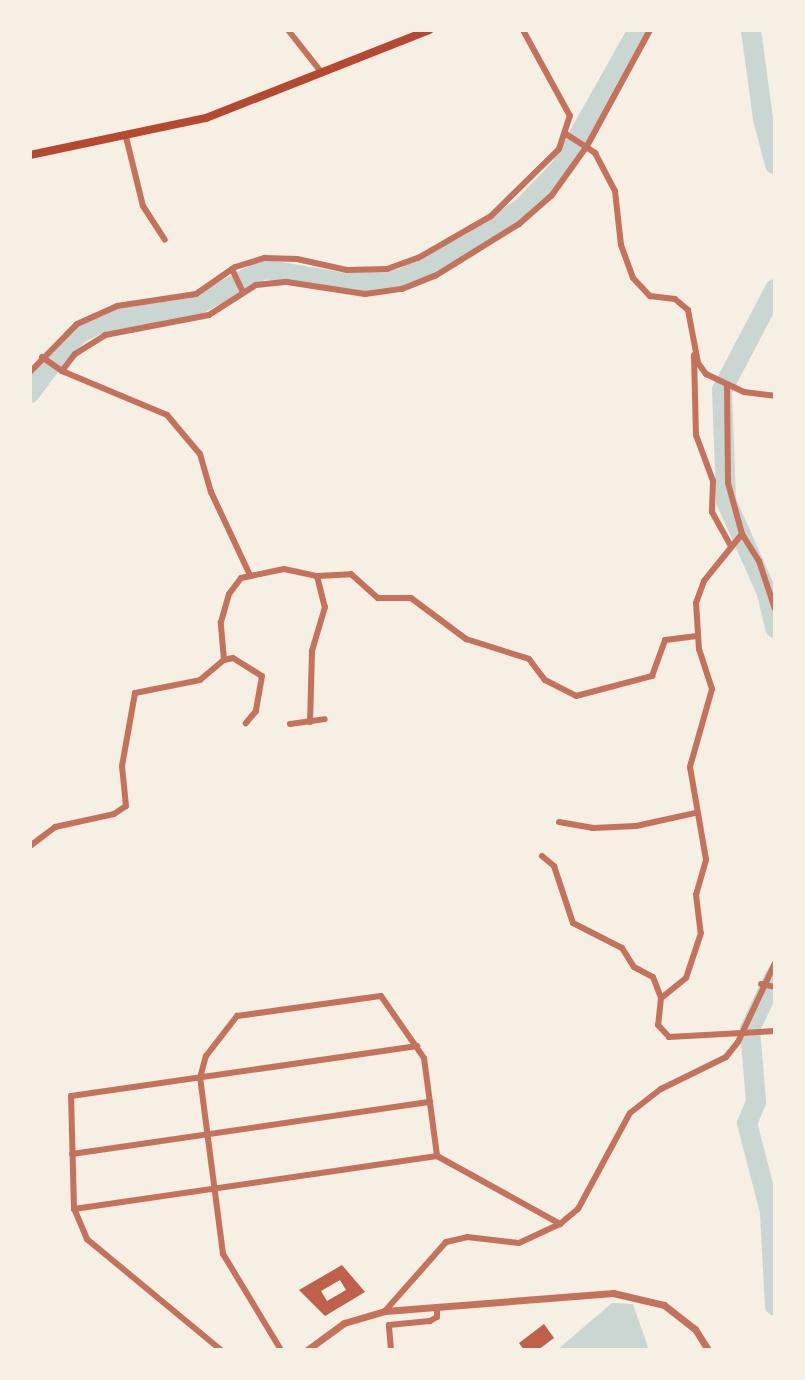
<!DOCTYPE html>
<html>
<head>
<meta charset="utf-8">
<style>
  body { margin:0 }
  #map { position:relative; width:805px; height:1380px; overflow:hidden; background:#f6efe4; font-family:"DM Sans",sans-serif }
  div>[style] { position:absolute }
  .water>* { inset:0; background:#c9d6d2 }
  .river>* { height:20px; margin:-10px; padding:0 10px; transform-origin:10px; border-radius:10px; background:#c9d6d2 }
  .building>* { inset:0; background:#bf614a }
  .minor>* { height:6px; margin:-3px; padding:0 3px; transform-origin:3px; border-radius:3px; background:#c5725c }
  .tertiary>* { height:7px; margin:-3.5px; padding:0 3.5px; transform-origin:3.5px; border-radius:3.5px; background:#c5725c }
  .secondary>* { height:8px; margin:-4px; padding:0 4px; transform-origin:4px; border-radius:4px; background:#b5482f }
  span { translate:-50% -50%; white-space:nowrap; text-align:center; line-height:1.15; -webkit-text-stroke:8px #f6efe4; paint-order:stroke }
  .frame { position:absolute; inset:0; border:32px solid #f6efe4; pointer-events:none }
</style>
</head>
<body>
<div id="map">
  <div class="water">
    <i style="clip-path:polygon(612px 1303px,633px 1304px,649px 1350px,557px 1350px)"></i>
  </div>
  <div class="river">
    <i style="left:751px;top:30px;width:90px;rotate:82.3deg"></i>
    <i style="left:763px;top:119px;width:47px;rotate:75.1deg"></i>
    <i style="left:775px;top:289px;width:114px;rotate:117.7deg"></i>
    <i style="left:722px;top:390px;width:111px;rotate:87.9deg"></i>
    <i style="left:726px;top:501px;width:101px;rotate:66deg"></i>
    <i style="left:767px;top:593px;width:36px;rotate:77deg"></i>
    <i style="left:30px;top:393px;width:49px;rotate:-53.4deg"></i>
    <i style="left:59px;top:354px;width:30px;rotate:-45deg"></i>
    <i style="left:80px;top:333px;width:28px;rotate:-26deg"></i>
    <i style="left:105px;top:321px;width:88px;rotate:-8.5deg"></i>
    <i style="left:192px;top:308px;width:82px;rotate:-28.4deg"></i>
    <i style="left:264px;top:269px;width:81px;rotate:9.9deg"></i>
    <i style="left:344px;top:283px;width:57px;rotate:-4deg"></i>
    <i style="left:401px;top:279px;width:79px;rotate:-27.2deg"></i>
    <i style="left:471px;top:243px;width:63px;rotate:-34.7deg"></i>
    <i style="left:523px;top:207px;width:53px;rotate:-45.8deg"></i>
    <i style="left:560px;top:169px;width:159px;rotate:-60.7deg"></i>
    <i style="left:775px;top:976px;width:59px;rotate:115.3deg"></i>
    <i style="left:750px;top:1029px;width:73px;rotate:85.3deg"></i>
    <i style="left:756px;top:1102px;width:23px;rotate:113deg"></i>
    <i style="left:747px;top:1123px;width:92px;rotate:75.5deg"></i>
    <i style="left:770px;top:1212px;width:94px;rotate:87deg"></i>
  </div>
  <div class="building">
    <i style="clip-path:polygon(evenodd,342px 1265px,365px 1292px,325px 1316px,299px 1290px,342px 1265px,340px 1280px,346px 1290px,327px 1301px,321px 1291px,340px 1280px)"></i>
    <i style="clip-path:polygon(544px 1324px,554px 1338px,538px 1350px,524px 1350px,519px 1343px)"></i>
  </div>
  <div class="minor">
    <i style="left:288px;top:30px;width:55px;rotate:51.7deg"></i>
    <i style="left:566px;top:134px;width:35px;rotate:33deg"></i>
    <i style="left:595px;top:153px;width:43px;rotate:62.2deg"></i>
    <i style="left:615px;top:191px;width:54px;rotate:83.7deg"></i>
    <i style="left:621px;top:245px;width:35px;rotate:70deg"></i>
    <i style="left:633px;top:278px;width:25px;rotate:47deg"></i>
    <i style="left:650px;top:296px;width:25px;rotate:7deg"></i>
    <i style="left:675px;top:299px;width:17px;rotate:40deg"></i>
    <i style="left:688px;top:310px;width:54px;rotate:79.3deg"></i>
    <i style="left:698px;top:363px;width:14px;rotate:54deg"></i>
    <i style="left:706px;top:374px;width:42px;rotate:25.3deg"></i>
    <i style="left:744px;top:392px;width:31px;rotate:7deg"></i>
    <i style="left:126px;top:137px;width:71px;rotate:76.2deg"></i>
    <i style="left:143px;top:206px;width:40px;rotate:57.1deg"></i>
    <i style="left:232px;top:269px;width:23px;rotate:65deg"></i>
    <i style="left:694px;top:355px;width:80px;rotate:88.6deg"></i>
    <i style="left:696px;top:435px;width:49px;rotate:69.7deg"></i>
    <i style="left:713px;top:481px;width:31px;rotate:92deg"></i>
    <i style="left:712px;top:512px;width:39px;rotate:61deg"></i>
    <i style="left:42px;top:357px;width:24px;rotate:35deg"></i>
    <i style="left:62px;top:371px;width:114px;rotate:22.7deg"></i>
    <i style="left:167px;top:415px;width:51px;rotate:49.8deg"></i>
    <i style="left:200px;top:454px;width:40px;rotate:74deg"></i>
    <i style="left:211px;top:492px;width:89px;rotate:64.9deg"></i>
    <i style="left:62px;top:371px;width:21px;rotate:-53deg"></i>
    <i style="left:75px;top:354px;width:36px;rotate:-32deg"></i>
    <i style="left:105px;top:335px;width:106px;rotate:-10.9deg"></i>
    <i style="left:209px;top:315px;width:56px;rotate:-32.6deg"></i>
    <i style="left:256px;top:285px;width:31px;rotate:-6deg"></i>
    <i style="left:287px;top:282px;width:79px;rotate:8.7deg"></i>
    <i style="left:365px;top:294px;width:37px;rotate:-8deg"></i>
    <i style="left:402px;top:289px;width:35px;rotate:-22deg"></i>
    <i style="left:435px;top:276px;width:99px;rotate:-31.8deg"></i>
    <i style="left:519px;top:224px;width:44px;rotate:-41.3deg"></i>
    <i style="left:552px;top:195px;width:60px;rotate:-54.5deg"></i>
    <i style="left:587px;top:146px;width:132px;rotate:-61.5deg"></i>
    <i style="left:30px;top:372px;width:67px;rotate:-45.6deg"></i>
    <i style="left:77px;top:324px;width:44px;rotate:-24.2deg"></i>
    <i style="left:117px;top:306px;width:80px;rotate:-8.6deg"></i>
    <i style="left:196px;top:294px;width:47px;rotate:-34.7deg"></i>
    <i style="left:235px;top:267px;width:31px;rotate:-17deg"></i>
    <i style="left:265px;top:258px;width:32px;rotate:2deg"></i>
    <i style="left:297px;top:259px;width:51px;rotate:12.4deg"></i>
    <i style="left:347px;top:270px;width:40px;rotate:-1.4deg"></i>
    <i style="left:387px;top:269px;width:33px;rotate:-20deg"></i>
    <i style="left:418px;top:258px;width:84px;rotate:-29.9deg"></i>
    <i style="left:491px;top:216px;width:95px;rotate:-44.6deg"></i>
    <i style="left:559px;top:149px;width:35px;rotate:-72deg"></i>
    <i style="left:570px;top:116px;width:98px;rotate:-118.7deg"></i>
    <i style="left:727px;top:386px;width:97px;rotate:89.4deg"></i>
    <i style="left:728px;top:483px;width:53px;rotate:74.6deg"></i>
    <i style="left:742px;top:534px;width:60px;rotate:129deg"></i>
    <i style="left:704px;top:581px;width:23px;rotate:110deg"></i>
    <i style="left:696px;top:603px;width:46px;rotate:86.3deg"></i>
    <i style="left:699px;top:649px;width:42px;rotate:72deg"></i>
    <i style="left:712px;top:689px;width:81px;rotate:105.8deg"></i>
    <i style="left:690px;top:767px;width:94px;rotate:80.2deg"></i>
    <i style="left:706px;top:860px;width:36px;rotate:106deg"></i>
    <i style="left:696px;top:895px;width:38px;rotate:83deg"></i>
    <i style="left:701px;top:933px;width:47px;rotate:108.4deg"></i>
    <i style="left:686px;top:978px;width:32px;rotate:141deg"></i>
    <i style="left:661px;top:998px;width:27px;rotate:96deg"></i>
    <i style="left:658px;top:1025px;width:16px;rotate:47deg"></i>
    <i style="left:669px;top:1037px;width:106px;rotate:-3.2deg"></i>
    <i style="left:742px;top:534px;width:32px;rotate:58deg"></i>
    <i style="left:759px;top:561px;width:51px;rotate:71.6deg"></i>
    <i style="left:317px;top:576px;width:34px;rotate:-3deg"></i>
    <i style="left:351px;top:574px;width:36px;rotate:42deg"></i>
    <i style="left:378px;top:598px;width:33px"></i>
    <i style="left:411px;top:598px;width:69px;rotate:36.7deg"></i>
    <i style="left:466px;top:639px;width:66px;rotate:17.6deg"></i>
    <i style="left:529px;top:659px;width:26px;rotate:53deg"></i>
    <i style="left:545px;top:680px;width:35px;rotate:27deg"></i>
    <i style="left:576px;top:696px;width:79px;rotate:-14.7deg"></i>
    <i style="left:652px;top:676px;width:38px;rotate:-70deg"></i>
    <i style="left:665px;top:640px;width:32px;rotate:-7deg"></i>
    <i style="left:224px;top:660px;width:38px;rotate:-95deg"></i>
    <i style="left:221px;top:622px;width:29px;rotate:-74deg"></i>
    <i style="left:229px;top:594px;width:20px;rotate:-53deg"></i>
    <i style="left:241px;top:578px;width:44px;rotate:-11.8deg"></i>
    <i style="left:284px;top:569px;width:34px;rotate:12deg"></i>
    <i style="left:317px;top:576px;width:32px;rotate:76deg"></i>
    <i style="left:325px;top:607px;width:46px;rotate:106.5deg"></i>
    <i style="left:312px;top:651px;width:71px;rotate:91.6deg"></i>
    <i style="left:290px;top:724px;width:35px;rotate:-8deg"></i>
    <i style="left:559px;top:822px;width:35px;rotate:10deg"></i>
    <i style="left:593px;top:828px;width:43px;rotate:-2.7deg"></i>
    <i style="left:636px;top:826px;width:60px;rotate:-12.4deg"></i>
    <i style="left:30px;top:846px;width:31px;rotate:-37deg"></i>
    <i style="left:55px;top:827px;width:60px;rotate:-12.4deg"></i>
    <i style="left:114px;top:814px;width:14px;rotate:-34deg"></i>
    <i style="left:126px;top:806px;width:40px;rotate:-95.7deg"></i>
    <i style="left:122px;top:766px;width:74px;rotate:-79.9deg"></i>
    <i style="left:135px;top:693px;width:66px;rotate:-11.3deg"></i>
    <i style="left:200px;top:680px;width:31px;rotate:-40deg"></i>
    <i style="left:224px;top:660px;width:9px;rotate:-13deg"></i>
    <i style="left:233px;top:658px;width:34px;rotate:32deg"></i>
    <i style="left:262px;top:676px;width:36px;rotate:100deg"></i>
    <i style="left:256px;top:711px;width:16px;rotate:130deg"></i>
    <i style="left:542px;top:856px;width:16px;rotate:40deg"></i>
    <i style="left:554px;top:866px;width:60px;rotate:71.6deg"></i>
    <i style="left:573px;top:923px;width:55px;rotate:27deg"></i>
    <i style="left:622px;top:948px;width:22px;rotate:58deg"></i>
    <i style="left:634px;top:967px;width:21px;rotate:28deg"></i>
    <i style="left:653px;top:977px;width:22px;rotate:69deg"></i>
    <i style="left:761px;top:984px;width:14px;rotate:12deg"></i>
    <i style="left:72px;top:1154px;width:362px;rotate:-8.3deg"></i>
    <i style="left:74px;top:1209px;width:367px;rotate:-8.3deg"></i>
    <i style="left:437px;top:1156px;width:141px;rotate:28.9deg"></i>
    <i style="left:385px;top:1311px;width:92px;rotate:-48.5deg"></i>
    <i style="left:446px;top:1242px;width:22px;rotate:-13deg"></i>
    <i style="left:467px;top:1237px;width:52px;rotate:6.6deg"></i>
    <i style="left:519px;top:1243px;width:45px;rotate:-24.9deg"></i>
    <i style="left:560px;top:1224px;width:23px;rotate:-40deg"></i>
    <i style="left:578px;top:1209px;width:109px;rotate:-61.6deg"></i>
    <i style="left:630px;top:1113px;width:39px;rotate:-38deg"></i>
    <i style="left:661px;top:1089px;width:72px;rotate:-26.2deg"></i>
    <i style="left:726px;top:1057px;width:19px;rotate:-51deg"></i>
    <i style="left:738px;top:1042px;width:87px;rotate:-64.9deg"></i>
    <i style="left:221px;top:1350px;width:174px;rotate:-140.4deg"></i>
    <i style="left:87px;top:1239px;width:33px;rotate:-113deg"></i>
    <i style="left:74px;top:1209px;width:113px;rotate:-91.5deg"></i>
    <i style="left:71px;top:1096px;width:350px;rotate:-8.2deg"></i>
    <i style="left:281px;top:1350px;width:112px;rotate:-121.1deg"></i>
    <i style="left:223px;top:1254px;width:177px;rotate:-97.4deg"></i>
    <i style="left:200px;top:1078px;width:23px;rotate:-75deg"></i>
    <i style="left:206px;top:1056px;width:51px;rotate:-52.2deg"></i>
    <i style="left:237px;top:1016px;width:145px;rotate:-7.9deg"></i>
    <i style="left:381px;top:996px;width:75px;rotate:55.3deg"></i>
    <i style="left:424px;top:1058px;width:99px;rotate:82.4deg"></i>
    <i style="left:391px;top:1350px;width:25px;rotate:-95deg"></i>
    <i style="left:389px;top:1325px;width:41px;rotate:-5.6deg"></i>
    <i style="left:430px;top:1321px;width:8px;rotate:-30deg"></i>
    <i style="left:437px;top:1317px;width:10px;rotate:-90deg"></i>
  </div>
  <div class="tertiary">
    <i style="left:307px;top:1350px;width:46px;rotate:-36.1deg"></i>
    <i style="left:344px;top:1323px;width:43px;rotate:-16.3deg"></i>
    <i style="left:385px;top:1311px;width:229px;rotate:-4.5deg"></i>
    <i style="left:613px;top:1293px;width:52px;rotate:13.2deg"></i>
    <i style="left:664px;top:1305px;width:39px;rotate:38deg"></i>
    <i style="left:695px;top:1329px;width:25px;rotate:58deg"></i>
  </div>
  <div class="secondary">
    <i style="left:30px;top:155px;width:180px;rotate:-11.9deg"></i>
    <i style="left:206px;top:118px;width:240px;rotate:-21.5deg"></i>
  </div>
  <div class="frame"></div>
</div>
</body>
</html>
